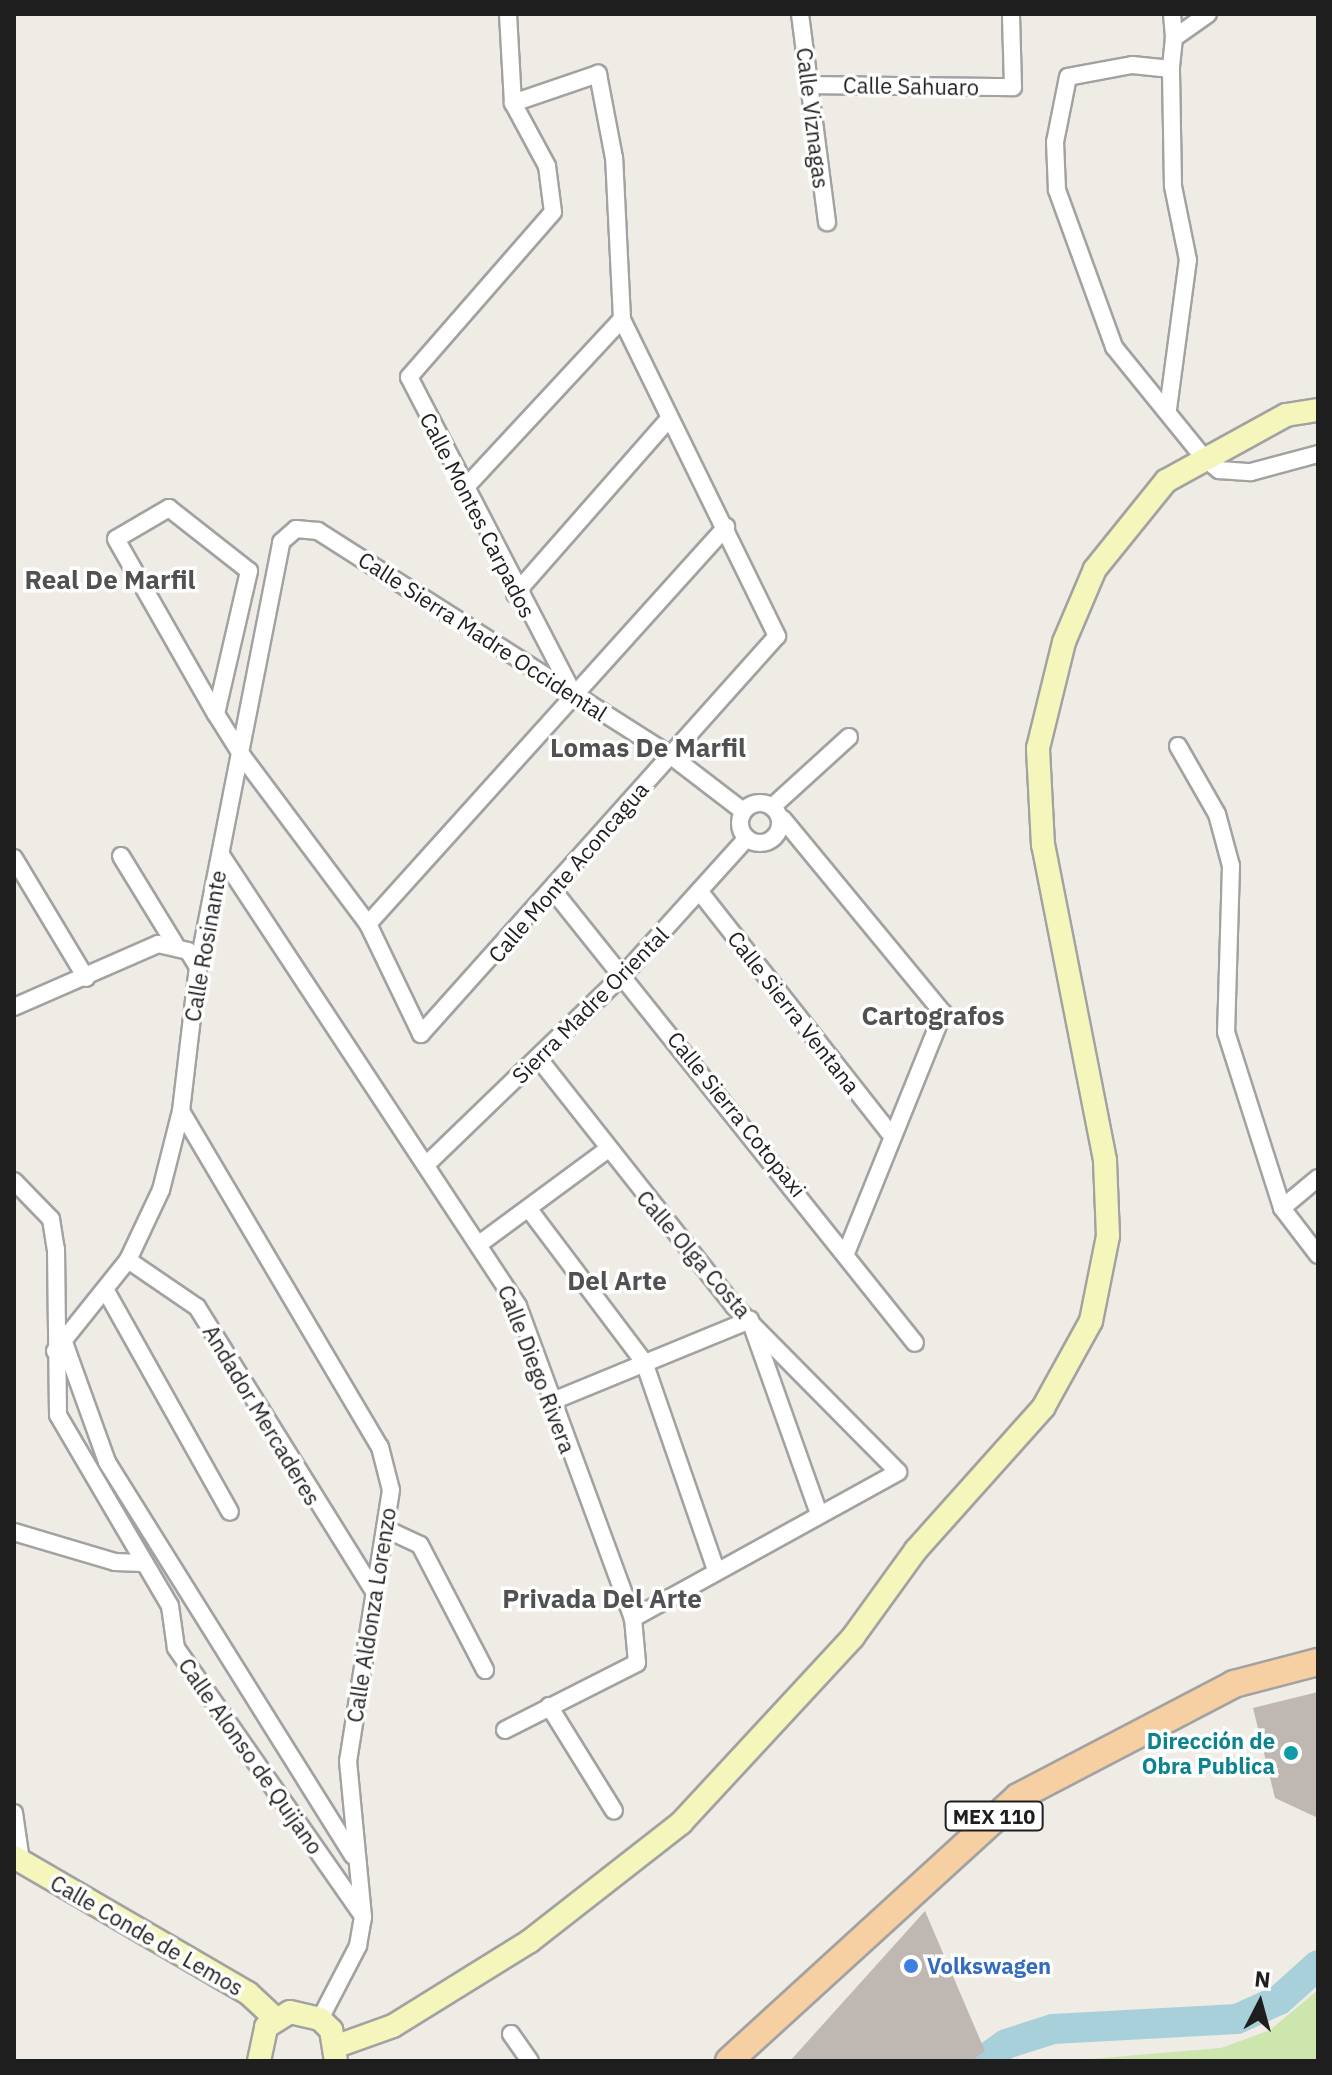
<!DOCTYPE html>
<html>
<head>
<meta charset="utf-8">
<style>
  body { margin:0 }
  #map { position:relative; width:1332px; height:2075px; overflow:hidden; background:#efebe5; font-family:"IBM Plex Sans",sans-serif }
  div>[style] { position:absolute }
  .grass>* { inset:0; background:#cce6ae }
  .river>* { height:30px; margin:-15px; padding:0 15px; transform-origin:15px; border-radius:15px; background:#a8d0da }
  .building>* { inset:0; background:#bfb7b2 }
  .roads { filter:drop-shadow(2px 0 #a2a2a2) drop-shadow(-2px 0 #a2a2a2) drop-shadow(0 2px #a2a2a2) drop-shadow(0 -2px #a2a2a2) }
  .street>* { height:16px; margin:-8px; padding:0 8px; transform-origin:8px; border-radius:8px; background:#fff }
  .street>.ring { margin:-8px; padding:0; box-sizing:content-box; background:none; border:16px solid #fff; border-radius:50% }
  .secondary>* { height:22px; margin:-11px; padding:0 11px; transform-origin:11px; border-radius:11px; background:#f5f6bc }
  .primary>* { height:26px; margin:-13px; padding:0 13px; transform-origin:13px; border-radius:13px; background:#f6cfa2 }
  .dots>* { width:22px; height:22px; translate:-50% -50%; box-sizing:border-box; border:4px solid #fff; border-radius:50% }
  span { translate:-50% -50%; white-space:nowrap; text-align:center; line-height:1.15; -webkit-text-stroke:7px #fff; paint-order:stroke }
  .shield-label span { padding:2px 6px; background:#fff; border:2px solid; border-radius:6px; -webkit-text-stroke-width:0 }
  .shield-label { font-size:20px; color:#1e1e1e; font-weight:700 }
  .street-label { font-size:22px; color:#1e1e1e }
  .culture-label { font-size:22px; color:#0d838f; font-weight:700 }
  .right { translate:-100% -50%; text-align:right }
  .shop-label { font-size:22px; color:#366cbe; font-weight:700 }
  .left { translate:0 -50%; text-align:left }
  .quarter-label { font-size:26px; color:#515151; font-weight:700 }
  .frame { position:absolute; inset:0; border:16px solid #1e1e1e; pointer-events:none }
  .north { position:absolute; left:1220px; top:1963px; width:80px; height:80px; -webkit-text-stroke:6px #fff; paint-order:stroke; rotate:6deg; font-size:22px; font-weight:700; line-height:32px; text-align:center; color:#1e1e1e }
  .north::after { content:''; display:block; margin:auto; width:28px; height:36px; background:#1e1e1e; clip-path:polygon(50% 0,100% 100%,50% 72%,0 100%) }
</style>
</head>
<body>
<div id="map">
  <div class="grass">
    <i style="clip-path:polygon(1318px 1990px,1318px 2061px,1067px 2061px,1221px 2048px,1270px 2030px)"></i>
  </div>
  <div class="river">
    <i style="left:982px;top:2061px;width:29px;rotate:-35deg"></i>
    <i style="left:1006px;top:2044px;width:49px;rotate:-17.7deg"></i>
    <i style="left:1053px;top:2029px;width:184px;rotate:-3.1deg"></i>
    <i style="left:1237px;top:2019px;width:46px;rotate:-24.3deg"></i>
    <i style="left:1279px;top:2000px;width:52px;rotate:-41.9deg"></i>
  </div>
  <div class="building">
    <i style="clip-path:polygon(1318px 1692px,1318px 1818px,1275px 1798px,1253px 1708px)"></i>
    <i style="clip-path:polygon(925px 1911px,985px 2051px,971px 2061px,790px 2061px)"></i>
  </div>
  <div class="roads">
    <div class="street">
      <i style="left:508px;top:14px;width:89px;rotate:86.8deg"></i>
      <i style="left:513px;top:103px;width:72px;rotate:61.6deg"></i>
      <i style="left:547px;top:166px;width:46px;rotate:82.6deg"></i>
      <i style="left:553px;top:212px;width:219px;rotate:131.1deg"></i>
      <i style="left:409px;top:377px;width:352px;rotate:62.6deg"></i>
      <i style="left:800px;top:14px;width:210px;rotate:82.6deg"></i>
      <i style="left:1172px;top:14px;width:24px;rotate:85deg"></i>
      <i style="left:1208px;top:14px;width:42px;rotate:144.8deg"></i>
      <i style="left:1174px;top:38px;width:31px;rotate:96deg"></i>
      <i style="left:1171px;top:69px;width:39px;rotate:-174deg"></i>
      <i style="left:1132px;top:65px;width:65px;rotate:169.4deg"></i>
      <i style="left:1068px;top:77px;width:66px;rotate:101.3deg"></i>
      <i style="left:1055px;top:142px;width:48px;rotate:87.6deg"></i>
      <i style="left:1057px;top:190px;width:167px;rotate:70deg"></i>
      <i style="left:1114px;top:347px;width:141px;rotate:51deg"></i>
      <i style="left:1203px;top:457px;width:21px;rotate:39deg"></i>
      <i style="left:1219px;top:470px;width:32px;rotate:4deg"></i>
      <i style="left:1251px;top:472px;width:69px;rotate:-15deg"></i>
      <i style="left:809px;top:85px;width:204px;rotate:0.6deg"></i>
      <i style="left:1013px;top:87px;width:73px;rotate:-91.6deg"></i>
      <i style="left:1168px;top:409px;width:150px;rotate:-82.4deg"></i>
      <i style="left:1188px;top:260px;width:76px;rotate:-101.5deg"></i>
      <i style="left:1173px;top:186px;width:117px;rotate:-91deg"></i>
      <i style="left:464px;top:489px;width:232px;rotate:-47.1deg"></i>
      <i style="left:515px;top:594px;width:233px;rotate:-48.7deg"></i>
      <i style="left:216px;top:714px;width:147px;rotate:-77deg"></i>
      <i style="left:249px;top:571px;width:102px;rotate:-141.8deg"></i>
      <i style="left:169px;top:508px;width:61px;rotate:149.7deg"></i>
      <i style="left:116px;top:539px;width:202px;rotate:60.3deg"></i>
      <i style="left:216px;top:714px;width:51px;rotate:57.9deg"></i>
      <i style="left:243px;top:757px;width:209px;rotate:53.2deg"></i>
      <i style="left:368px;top:924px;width:122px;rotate:64.3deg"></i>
      <i style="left:421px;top:1034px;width:534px;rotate:-48.19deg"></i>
      <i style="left:777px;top:636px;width:353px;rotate:-116.1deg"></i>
      <i style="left:622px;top:319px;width:161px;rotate:-92.8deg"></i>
      <i style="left:614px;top:158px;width:86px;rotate:-100.8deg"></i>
      <i style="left:598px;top:74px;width:90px;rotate:161.2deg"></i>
      <i style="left:1178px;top:746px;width:78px;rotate:60.2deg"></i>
      <i style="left:1217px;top:814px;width:54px;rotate:74.9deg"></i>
      <i style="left:1231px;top:866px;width:166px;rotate:91.7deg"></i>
      <i style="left:1226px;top:1032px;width:185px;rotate:72.3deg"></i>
      <i style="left:1282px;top:1208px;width:59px;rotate:52.5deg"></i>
      <i class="ring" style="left:740px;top:803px;width:24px;height:24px"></i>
      <i style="left:772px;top:807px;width:104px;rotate:-42.3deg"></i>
      <i style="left:783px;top:819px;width:251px;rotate:50.5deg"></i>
      <i style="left:943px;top:1013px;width:257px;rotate:112deg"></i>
      <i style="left:221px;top:855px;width:540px;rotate:56.63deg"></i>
      <i style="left:518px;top:1306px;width:333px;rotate:69.8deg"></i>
      <i style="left:633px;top:1618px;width:45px;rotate:84.9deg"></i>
      <i style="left:637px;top:1663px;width:148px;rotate:153.1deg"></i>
      <i style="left:121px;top:856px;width:103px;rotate:58.5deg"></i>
      <i style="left:14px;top:858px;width:140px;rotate:59deg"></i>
      <i style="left:552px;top:889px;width:581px;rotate:51.36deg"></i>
      <i style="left:700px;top:892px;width:305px;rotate:51.8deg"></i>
      <i style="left:368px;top:924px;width:535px;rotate:-47.96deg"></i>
      <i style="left:14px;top:1007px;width:157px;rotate:-23.6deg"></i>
      <i style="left:158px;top:944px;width:31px;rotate:13deg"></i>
      <i style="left:188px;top:951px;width:19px;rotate:58deg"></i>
      <i style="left:539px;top:1059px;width:315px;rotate:51.7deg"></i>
      <i style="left:734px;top:1306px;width:233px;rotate:45.3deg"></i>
      <i style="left:898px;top:1472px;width:303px;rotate:151.1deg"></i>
      <i style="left:181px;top:1111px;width:391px;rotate:59.4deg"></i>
      <i style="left:380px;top:1447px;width:44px;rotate:75.7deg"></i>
      <i style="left:391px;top:1490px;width:274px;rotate:99deg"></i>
      <i style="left:348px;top:1761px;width:157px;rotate:84.5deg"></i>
      <i style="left:363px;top:1917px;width:29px;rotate:100deg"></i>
      <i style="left:358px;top:1946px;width:82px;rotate:117.5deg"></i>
      <i style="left:427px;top:1164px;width:275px;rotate:-44deg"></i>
      <i style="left:625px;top:973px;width:181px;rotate:-47.9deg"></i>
      <i style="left:14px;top:1181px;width:53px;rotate:45.8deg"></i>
      <i style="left:51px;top:1219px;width:30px;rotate:81deg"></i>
      <i style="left:56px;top:1249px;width:166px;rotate:89.3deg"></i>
      <i style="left:58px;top:1415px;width:221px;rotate:59.6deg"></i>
      <i style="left:170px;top:1606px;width:42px;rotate:81.9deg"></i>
      <i style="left:176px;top:1648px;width:322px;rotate:55.1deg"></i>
      <i style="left:1282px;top:1208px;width:47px;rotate:-39.8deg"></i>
      <i style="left:531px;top:1212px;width:188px;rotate:53deg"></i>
      <i style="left:644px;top:1362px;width:217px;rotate:70.9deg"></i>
      <i style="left:482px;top:1242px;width:155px;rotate:-36.4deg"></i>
      <i style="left:128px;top:1260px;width:83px;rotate:34.3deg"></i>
      <i style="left:197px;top:1307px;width:337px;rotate:58.1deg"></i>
      <i style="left:106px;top:1291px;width:253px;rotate:60.7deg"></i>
      <i style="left:61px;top:1334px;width:136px;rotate:70.2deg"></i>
      <i style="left:107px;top:1462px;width:464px;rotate:58deg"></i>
      <i style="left:55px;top:1351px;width:117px;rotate:-51.3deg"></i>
      <i style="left:128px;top:1260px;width:77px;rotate:-64.8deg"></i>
      <i style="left:161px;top:1190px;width:81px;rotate:-75.8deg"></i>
      <i style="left:181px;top:1111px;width:145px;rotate:-83.3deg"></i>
      <i style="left:198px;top:967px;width:433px;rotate:-78.9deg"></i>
      <i style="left:281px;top:542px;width:20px;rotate:-41deg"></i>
      <i style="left:296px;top:529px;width:22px;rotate:5deg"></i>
      <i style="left:318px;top:531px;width:417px;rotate:32.5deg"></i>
      <i style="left:670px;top:755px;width:92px;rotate:37.5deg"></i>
      <i style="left:550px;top:1402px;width:216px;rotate:-22.3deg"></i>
      <i style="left:750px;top:1320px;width:206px;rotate:70.4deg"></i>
      <i style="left:388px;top:1530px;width:35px;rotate:25deg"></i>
      <i style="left:420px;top:1545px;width:141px;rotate:62.5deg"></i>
      <i style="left:14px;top:1532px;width:105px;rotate:16.5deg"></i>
      <i style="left:115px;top:1562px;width:27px;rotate:2deg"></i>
      <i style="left:549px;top:1706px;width:123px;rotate:58.2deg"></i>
      <i style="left:14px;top:1813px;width:49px;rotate:81.7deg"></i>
      <i style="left:511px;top:2034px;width:33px;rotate:55deg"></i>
    </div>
    <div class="secondary">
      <i style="left:14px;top:1857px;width:271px;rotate:30.2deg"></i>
      <i style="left:248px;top:1993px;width:37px;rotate:43deg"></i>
      <i style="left:337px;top:2046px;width:59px;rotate:-19.7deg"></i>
      <i style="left:393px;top:2026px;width:161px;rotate:-31.8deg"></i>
      <i style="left:530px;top:1941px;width:192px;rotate:-38deg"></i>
      <i style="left:681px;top:1823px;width:253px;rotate:-47.2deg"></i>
      <i style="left:853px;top:1637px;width:107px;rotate:-54.1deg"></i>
      <i style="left:916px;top:1550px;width:191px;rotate:-48.2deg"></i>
      <i style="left:1043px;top:1408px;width:99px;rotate:-61.1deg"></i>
      <i style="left:1091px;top:1321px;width:87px;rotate:-78.7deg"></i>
      <i style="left:1108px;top:1236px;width:76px;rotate:-92.3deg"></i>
      <i style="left:1105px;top:1160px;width:321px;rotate:-101.1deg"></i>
      <i style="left:1043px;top:845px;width:97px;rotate:-93deg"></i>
      <i style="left:1038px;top:748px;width:109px;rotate:-76.2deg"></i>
      <i style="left:1064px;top:642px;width:79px;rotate:-67deg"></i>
      <i style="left:1095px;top:569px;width:113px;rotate:-51.1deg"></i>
      <i style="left:1166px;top:481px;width:137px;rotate:-28.8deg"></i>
      <i style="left:1286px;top:415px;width:32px;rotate:-9deg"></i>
      <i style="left:259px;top:2061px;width:35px;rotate:-78deg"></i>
      <i style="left:266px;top:2027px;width:28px;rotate:-32deg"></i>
      <i style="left:290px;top:2012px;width:31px;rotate:13deg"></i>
      <i style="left:320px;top:2019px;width:16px;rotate:45deg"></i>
      <i style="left:331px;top:2030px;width:30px;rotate:81deg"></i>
    </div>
    <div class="primary">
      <i style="left:729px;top:2061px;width:391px;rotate:-42.4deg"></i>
      <i style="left:1018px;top:1797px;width:244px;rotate:-27.6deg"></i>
      <i style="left:1234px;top:1684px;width:87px;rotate:-14.7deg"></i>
    </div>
  </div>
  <div class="dots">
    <i style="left:1291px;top:1753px;background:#0f9aa8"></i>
    <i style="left:911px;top:1966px;background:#3f7fe0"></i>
  </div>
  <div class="shield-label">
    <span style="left:994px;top:1816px">MEX 110</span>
  </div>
  <div class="street-label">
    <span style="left:911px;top:86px;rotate:1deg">Calle Sahuaro</span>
    <span style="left:813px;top:118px;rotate:83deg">Calle Viznagas</span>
    <span style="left:478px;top:515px;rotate:63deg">Calle Montes Carpados</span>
    <span style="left:483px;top:636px;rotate:33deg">Calle Sierra Madre Occidental</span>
    <span style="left:568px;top:872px;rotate:-49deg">Calle Monte Aconcagua</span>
    <span style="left:205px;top:946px;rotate:-80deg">Calle Rosinante</span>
    <span style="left:590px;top:1005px;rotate:-45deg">Sierra Madre Oriental</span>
    <span style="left:794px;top:1012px;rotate:52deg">Calle Sierra Ventana</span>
    <span style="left:737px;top:1114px;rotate:51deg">Calle Sierra Cotopaxi</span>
    <span style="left:694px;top:1254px;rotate:49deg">Calle Olga Costa</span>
    <span style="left:537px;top:1369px;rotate:69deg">Calle Diego Rivera</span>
    <span style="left:262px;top:1415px;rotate:59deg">Andador Mercaderes</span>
    <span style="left:371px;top:1615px;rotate:-81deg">Calle Aldonza Lorenzo</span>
    <span style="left:251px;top:1756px;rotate:55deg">Calle Alonso de Quijano</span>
    <span style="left:147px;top:1935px;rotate:30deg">Calle Conde de Lemos</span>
  </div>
  <div class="culture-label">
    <span class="right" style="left:1275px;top:1753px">Dirección de<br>Obra Publica</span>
  </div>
  <div class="shop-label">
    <span class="left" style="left:927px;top:1966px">Volkswagen</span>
  </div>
  <div class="quarter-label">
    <span style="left:110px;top:580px">Real De Marfil</span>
    <span style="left:648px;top:748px">Lomas De Marfil</span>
    <span style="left:933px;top:1016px">Cartografos</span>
    <span style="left:617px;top:1281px">Del Arte</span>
    <span style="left:602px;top:1599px">Privada Del Arte</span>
  </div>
  <div class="frame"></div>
  <div class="north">N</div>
</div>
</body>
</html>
